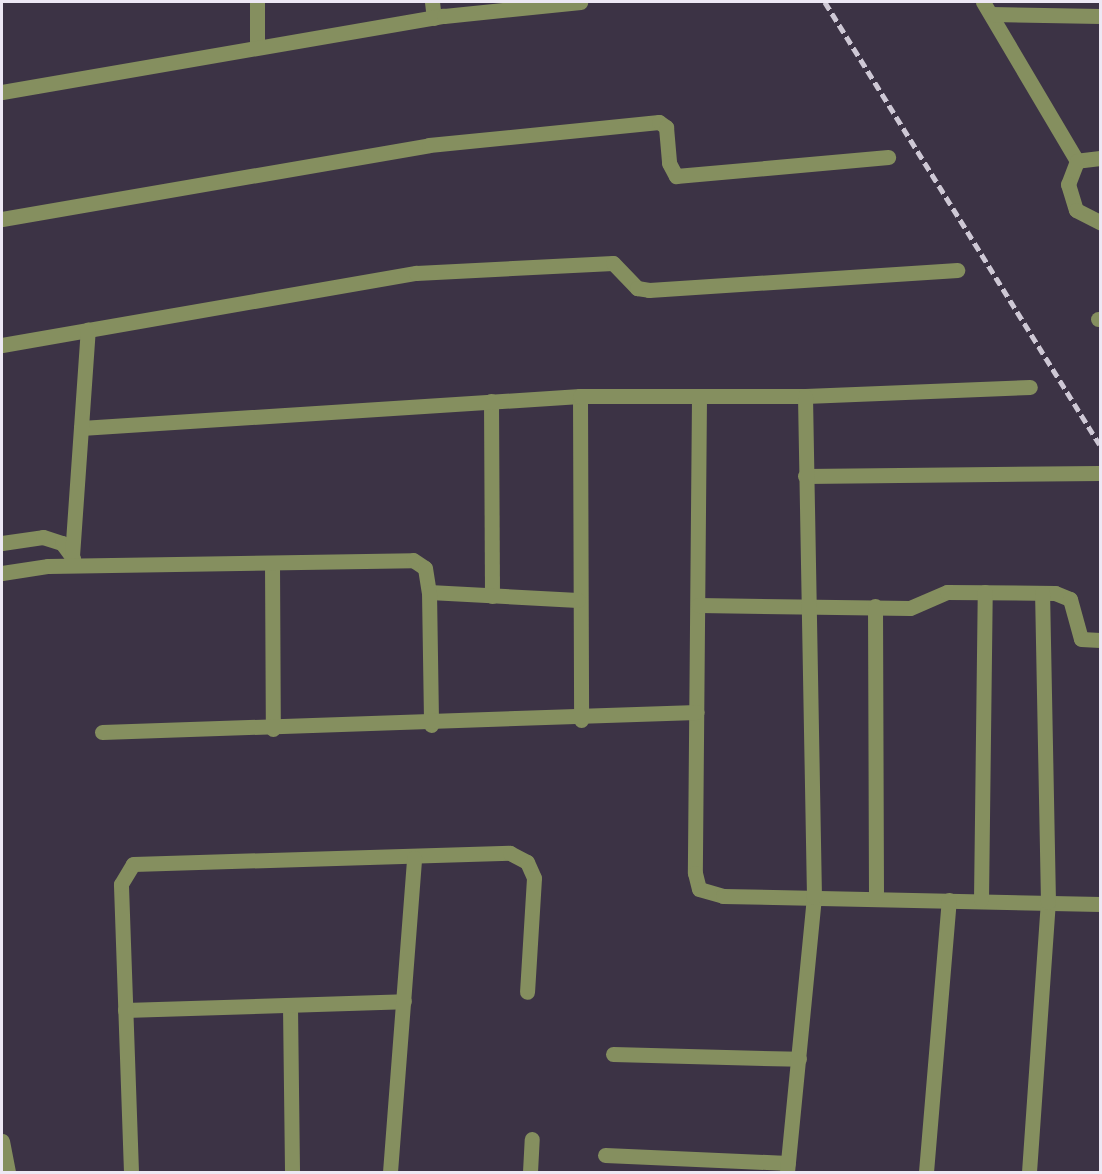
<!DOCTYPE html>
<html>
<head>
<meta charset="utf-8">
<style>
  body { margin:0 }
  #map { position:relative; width:1102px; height:1174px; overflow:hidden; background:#3c3345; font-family:"DejaVu Sans",sans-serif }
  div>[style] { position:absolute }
  .minor>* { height:15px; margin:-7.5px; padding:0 7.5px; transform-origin:7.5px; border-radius:7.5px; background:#858f5f }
  .rail>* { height:4.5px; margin-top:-2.25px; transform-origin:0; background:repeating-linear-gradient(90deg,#cec8d5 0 9px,transparent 0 13.5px) }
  span { translate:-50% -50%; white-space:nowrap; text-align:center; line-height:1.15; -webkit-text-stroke:6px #31293a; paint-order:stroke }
  .frame { position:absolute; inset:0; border:3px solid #ede8f4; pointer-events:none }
</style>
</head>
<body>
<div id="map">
  <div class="minor">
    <i style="left:257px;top:2px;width:44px;rotate:90deg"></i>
    <i style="left:432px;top:2px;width:16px;rotate:83deg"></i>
    <i style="left:983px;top:2px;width:185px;rotate:59.4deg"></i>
    <i style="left:991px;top:14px;width:109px;rotate:1.1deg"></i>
    <i style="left:2px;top:92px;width:448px;rotate:-9.8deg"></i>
    <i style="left:444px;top:16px;width:137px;rotate:-5.9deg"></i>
    <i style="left:1100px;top:158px;width:23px;rotate:173deg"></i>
    <i style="left:1077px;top:161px;width:25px;rotate:111deg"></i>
    <i style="left:1068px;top:184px;width:27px;rotate:73deg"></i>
    <i style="left:1076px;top:210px;width:27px;rotate:27deg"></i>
    <i style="left:2px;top:219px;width:433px;rotate:-9.8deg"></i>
    <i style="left:429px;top:145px;width:231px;rotate:-5.7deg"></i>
    <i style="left:659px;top:122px;width:9px;rotate:36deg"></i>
    <i style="left:666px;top:127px;width:36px;rotate:85deg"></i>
    <i style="left:669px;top:163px;width:15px;rotate:62deg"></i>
    <i style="left:676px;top:176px;width:213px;rotate:-5.1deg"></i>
    <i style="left:1098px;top:319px;width:2px"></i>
    <i style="left:2px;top:345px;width:420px;rotate:-9.9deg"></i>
    <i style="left:416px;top:273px;width:197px;rotate:-2.9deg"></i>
    <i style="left:613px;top:263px;width:35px;rotate:46deg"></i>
    <i style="left:637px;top:288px;width:12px;rotate:9deg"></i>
    <i style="left:649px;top:290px;width:309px;rotate:-3.7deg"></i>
    <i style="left:580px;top:396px;width:324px;rotate:89.8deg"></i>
    <i style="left:699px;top:397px;width:476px;rotate:90.5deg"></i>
    <i style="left:695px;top:873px;width:16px;rotate:76deg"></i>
    <i style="left:699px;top:889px;width:25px;rotate:16deg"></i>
    <i style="left:723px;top:896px;width:377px;rotate:1.2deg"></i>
    <i style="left:491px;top:401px;width:195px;rotate:89.7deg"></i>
    <i style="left:81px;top:428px;width:500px;rotate:-3.67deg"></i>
    <i style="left:580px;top:396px;width:225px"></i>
    <i style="left:805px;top:396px;width:225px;rotate:-2.3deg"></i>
    <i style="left:805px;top:476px;width:295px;rotate:-0.6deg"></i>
    <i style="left:2px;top:543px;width:41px;rotate:-8.3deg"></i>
    <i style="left:43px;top:537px;width:20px;rotate:18deg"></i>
    <i style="left:62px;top:543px;width:19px;rotate:54deg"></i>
    <i style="left:72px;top:556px;width:227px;rotate:-86deg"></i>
    <i style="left:272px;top:563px;width:166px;rotate:89.7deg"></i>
    <i style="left:2px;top:573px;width:47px;rotate:-8.7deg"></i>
    <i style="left:48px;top:566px;width:365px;rotate:-0.9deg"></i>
    <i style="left:413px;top:560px;width:14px;rotate:34deg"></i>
    <i style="left:425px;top:568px;width:24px;rotate:81deg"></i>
    <i style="left:429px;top:592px;width:149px;rotate:3.1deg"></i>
    <i style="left:429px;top:592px;width:133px;rotate:89.1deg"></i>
    <i style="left:698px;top:605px;width:212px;rotate:0.8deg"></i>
    <i style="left:910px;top:608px;width:40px;rotate:-23.4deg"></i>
    <i style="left:947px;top:592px;width:108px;rotate:0.5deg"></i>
    <i style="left:1055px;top:593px;width:16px;rotate:22deg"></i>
    <i style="left:1070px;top:599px;width:41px;rotate:74.6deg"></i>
    <i style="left:1081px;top:639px;width:19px;rotate:3deg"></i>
    <i style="left:875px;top:606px;width:292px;rotate:89.8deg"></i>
    <i style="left:102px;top:732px;width:595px;rotate:-1.93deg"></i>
    <i style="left:981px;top:900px;width:308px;rotate:-89.3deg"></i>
    <i style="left:290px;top:1006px;width:166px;rotate:89.3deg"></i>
    <i style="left:125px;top:1010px;width:279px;rotate:-1.8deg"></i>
    <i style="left:613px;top:1054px;width:186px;rotate:1.5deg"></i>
    <i style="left:2px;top:1141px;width:32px;rotate:79deg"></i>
    <i style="left:605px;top:1155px;width:183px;rotate:2.5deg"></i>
    <i style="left:131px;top:1172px;width:288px;rotate:-92deg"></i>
    <i style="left:121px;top:884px;width:23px;rotate:-59deg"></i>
    <i style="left:133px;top:864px;width:377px;rotate:-1.7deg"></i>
    <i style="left:510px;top:853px;width:19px;rotate:28deg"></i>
    <i style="left:527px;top:862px;width:17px;rotate:66deg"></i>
    <i style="left:534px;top:878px;width:114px;rotate:93.5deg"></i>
    <i style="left:390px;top:1172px;width:315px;rotate:-85.6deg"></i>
    <i style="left:530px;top:1172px;width:33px;rotate:-87deg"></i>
    <i style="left:787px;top:1172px;width:276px;rotate:-84.4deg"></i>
    <i style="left:814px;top:897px;width:501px;rotate:-91.03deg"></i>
    <i style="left:926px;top:1172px;width:273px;rotate:-85.2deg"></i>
    <i style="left:1029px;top:1172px;width:271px;rotate:-86deg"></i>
    <i style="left:1048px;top:902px;width:309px;rotate:-91.1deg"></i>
  </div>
  <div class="rail">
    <i style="left:825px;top:2px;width:521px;rotate:58.17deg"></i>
  </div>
  <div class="frame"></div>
</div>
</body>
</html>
